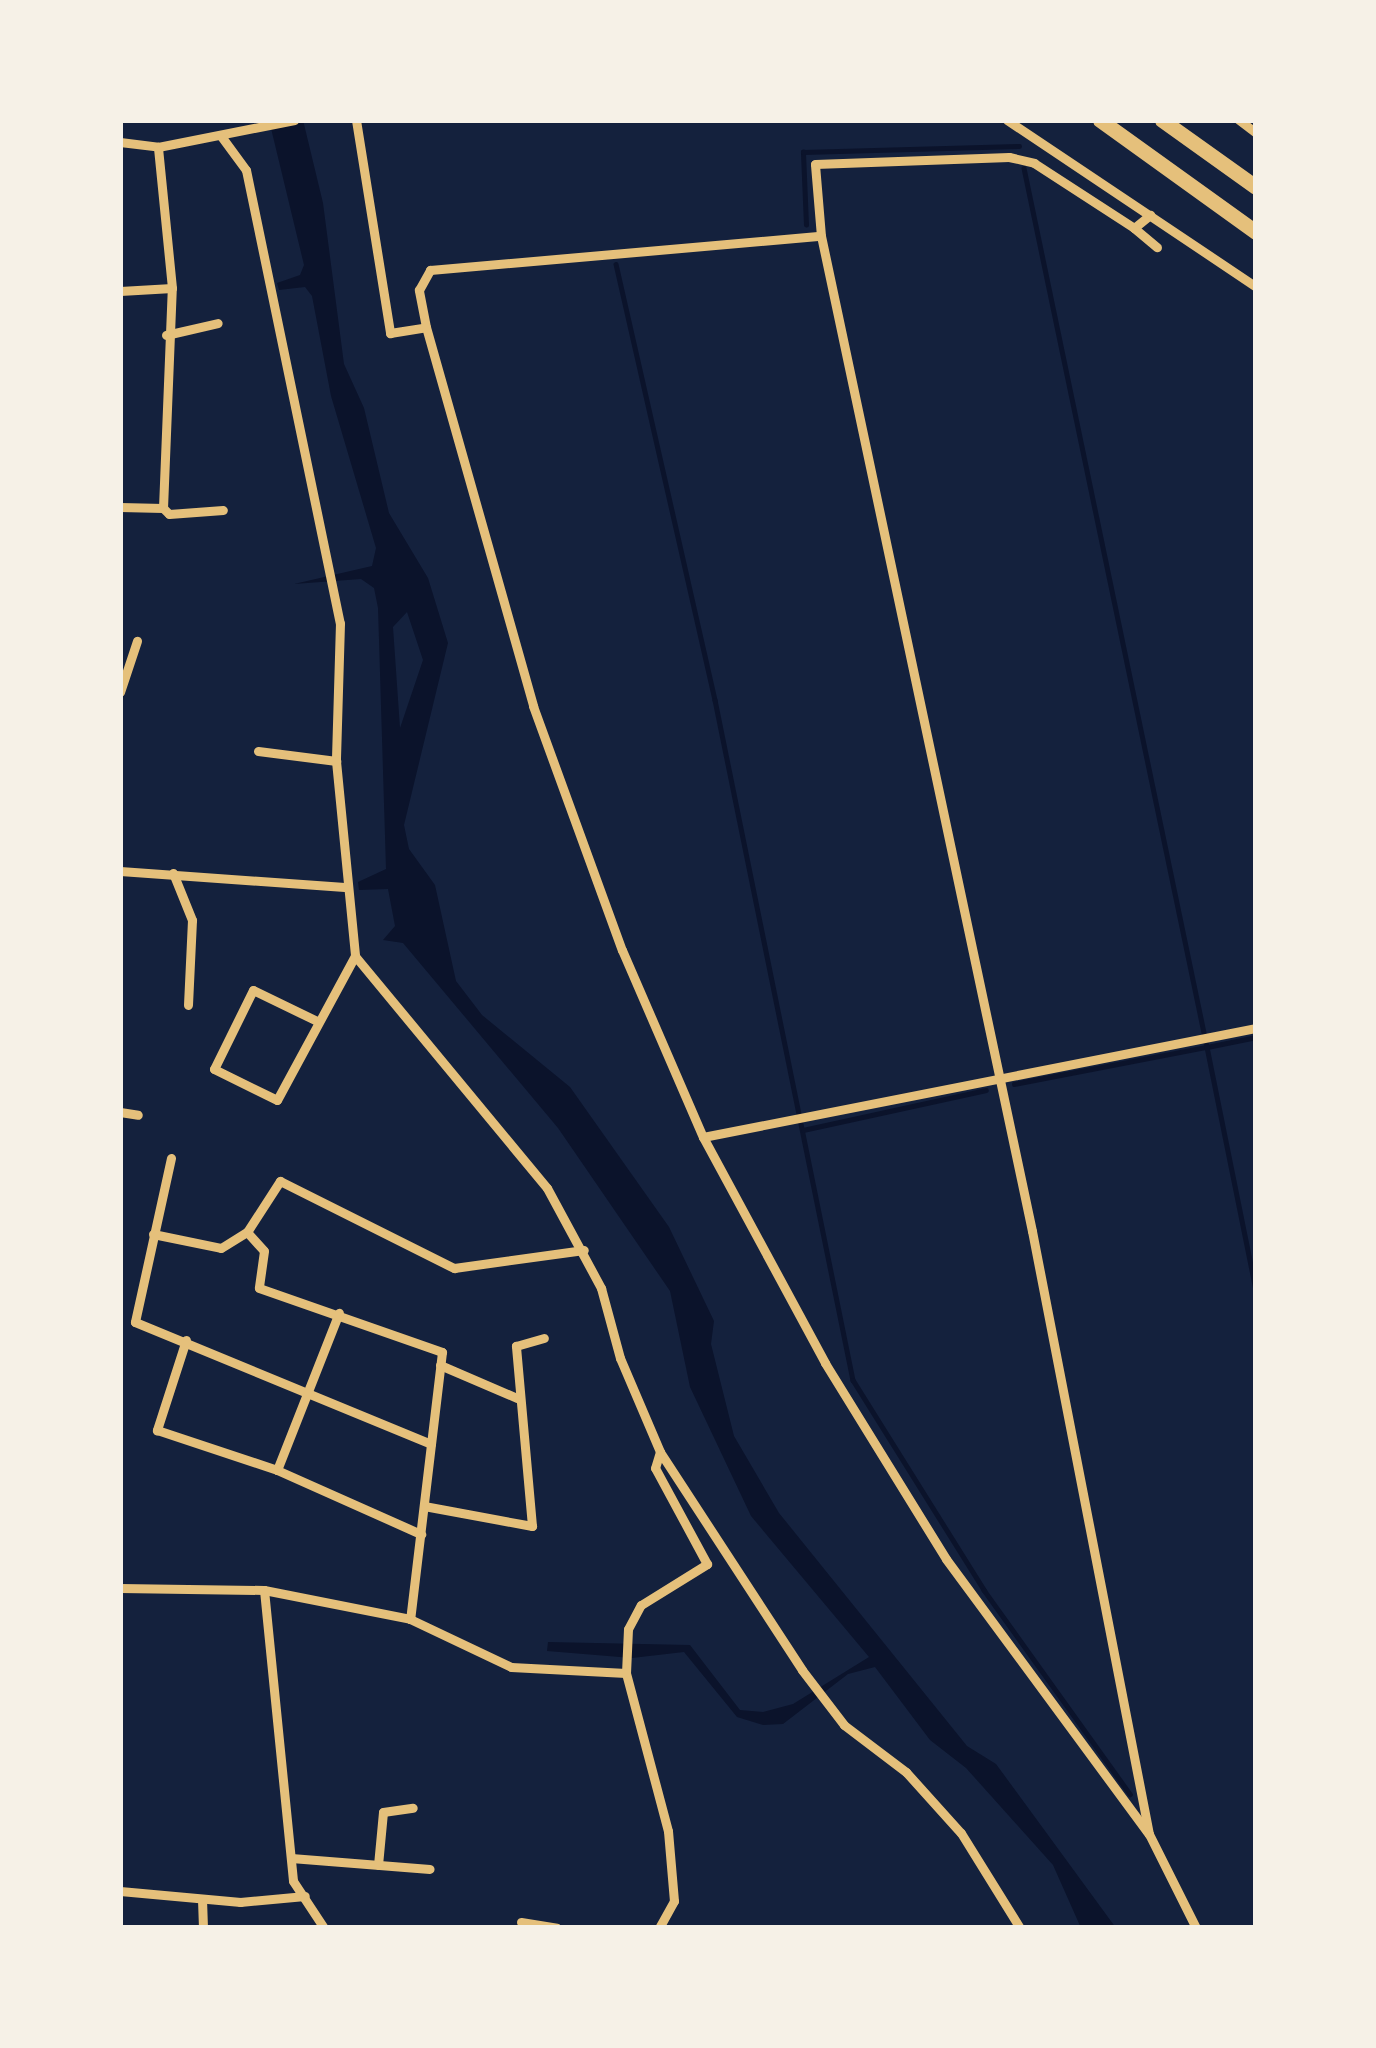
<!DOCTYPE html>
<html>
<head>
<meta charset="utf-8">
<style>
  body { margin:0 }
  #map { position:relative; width:1376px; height:2048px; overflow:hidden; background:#14213d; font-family:Arial,sans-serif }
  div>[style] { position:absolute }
  .water>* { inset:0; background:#0b132b }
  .stream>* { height:4.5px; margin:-2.25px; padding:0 2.25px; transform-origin:2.25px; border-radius:2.25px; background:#0b132b }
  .minor>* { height:9px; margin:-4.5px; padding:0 4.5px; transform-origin:4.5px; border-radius:4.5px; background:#e5c07b }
  .motorway>* { height:15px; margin:-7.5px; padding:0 7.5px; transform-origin:7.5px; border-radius:7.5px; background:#e5c07b }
  span { translate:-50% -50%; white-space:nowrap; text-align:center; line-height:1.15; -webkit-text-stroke:9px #f6f1e7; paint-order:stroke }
  .frame { position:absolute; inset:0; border:123px solid #f6f1e7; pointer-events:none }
</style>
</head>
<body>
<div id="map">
  <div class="water">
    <i style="clip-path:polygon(evenodd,269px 120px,303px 120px,323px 203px,344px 364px,364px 408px,389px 513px,428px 578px,448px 643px,404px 825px,409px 849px,435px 885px,456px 981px,482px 1015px,570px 1087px,669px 1227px,714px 1321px,711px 1344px,734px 1436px,779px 1513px,967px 1746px,996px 1764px,1116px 1928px,1081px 1928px,1053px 1865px,966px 1768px,930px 1740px,875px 1667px,848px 1674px,783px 1724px,763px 1725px,737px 1717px,684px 1652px,632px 1658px,547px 1651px,548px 1642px,690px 1645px,740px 1710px,763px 1712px,793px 1704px,869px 1657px,751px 1516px,690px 1387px,670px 1291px,558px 1128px,403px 943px,383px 940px,395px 926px,388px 889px,359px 890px,358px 882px,386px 869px,378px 608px,374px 588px,361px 579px,294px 584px,372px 566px,376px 548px,331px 396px,312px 296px,305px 287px,279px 290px,277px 283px,300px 275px,304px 265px,269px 120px,407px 612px,423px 660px,400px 728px,393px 627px,407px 612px)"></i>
  </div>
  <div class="stream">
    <i style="left:1024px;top:168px;width:898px;rotate:78.24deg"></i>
    <i style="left:1207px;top:1047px;width:50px;rotate:-11.5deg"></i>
    <i style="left:806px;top:225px;width:73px;rotate:-92.4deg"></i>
    <i style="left:803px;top:152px;width:216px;rotate:-1.6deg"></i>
    <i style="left:616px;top:264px;width:447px;rotate:77.2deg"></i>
    <i style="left:715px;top:700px;width:694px;rotate:78.53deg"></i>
    <i style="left:853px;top:1380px;width:248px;rotate:58deg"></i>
    <i style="left:984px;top:1590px;width:251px;rotate:54.4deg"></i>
    <i style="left:1014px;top:1084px;width:197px;rotate:-10.9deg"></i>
    <i style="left:1207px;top:1047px;width:248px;rotate:78.6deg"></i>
    <i style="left:803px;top:1130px;width:187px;rotate:-12.3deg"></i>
  </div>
  <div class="minor">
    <i style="left:356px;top:120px;width:216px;rotate:80.9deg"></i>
    <i style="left:390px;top:333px;width:36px;rotate:-9deg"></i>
    <i style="left:426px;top:327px;width:38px;rotate:-101deg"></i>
    <i style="left:419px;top:290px;width:23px;rotate:-61deg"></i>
    <i style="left:430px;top:270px;width:392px;rotate:-5deg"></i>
    <i style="left:1007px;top:120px;width:300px;rotate:33.8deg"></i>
    <i style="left:1239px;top:120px;width:21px;rotate:37deg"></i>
    <i style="left:221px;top:136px;width:42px;rotate:53.7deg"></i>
    <i style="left:246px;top:170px;width:463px;rotate:78.3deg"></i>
    <i style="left:340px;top:623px;width:138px;rotate:91.7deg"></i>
    <i style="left:336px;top:761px;width:196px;rotate:84.4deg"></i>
    <i style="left:355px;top:956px;width:301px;rotate:50.4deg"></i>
    <i style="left:547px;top:1188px;width:114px;rotate:61.6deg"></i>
    <i style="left:601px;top:1288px;width:73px;rotate:74.8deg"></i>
    <i style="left:620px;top:1358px;width:102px;rotate:66.9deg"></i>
    <i style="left:660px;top:1452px;width:260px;rotate:56.9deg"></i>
    <i style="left:802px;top:1670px;width:69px;rotate:52.6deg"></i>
    <i style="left:844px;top:1725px;width:78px;rotate:37.2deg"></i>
    <i style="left:906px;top:1772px;width:82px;rotate:48deg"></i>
    <i style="left:961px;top:1833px;width:112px;rotate:58.2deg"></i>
    <i style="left:120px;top:142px;width:38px;rotate:7deg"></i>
    <i style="left:158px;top:147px;width:139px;rotate:-11.2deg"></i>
    <i style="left:1134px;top:228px;width:30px;rotate:40deg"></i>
    <i style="left:120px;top:291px;width:52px;rotate:-3.3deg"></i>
    <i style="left:426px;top:327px;width:394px;rotate:74.2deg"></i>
    <i style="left:533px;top:706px;width:260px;rotate:70deg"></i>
    <i style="left:622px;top:950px;width:204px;rotate:66.6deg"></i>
    <i style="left:703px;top:1137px;width:257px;rotate:61.6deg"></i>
    <i style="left:825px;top:1363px;width:230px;rotate:58.3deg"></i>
    <i style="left:946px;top:1559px;width:342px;rotate:53.6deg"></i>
    <i style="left:1149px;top:1834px;width:105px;rotate:63.4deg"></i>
    <i style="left:166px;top:335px;width:53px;rotate:-13deg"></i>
    <i style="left:120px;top:507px;width:43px;rotate:1.3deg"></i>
    <i style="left:163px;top:508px;width:220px;rotate:-87.7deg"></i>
    <i style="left:172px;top:288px;width:142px;rotate:-95.7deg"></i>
    <i style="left:163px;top:508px;width:8px;rotate:45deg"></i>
    <i style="left:169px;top:514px;width:54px;rotate:-4.2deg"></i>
    <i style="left:120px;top:692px;width:54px;rotate:-71.6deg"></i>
    <i style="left:258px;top:751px;width:79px;rotate:7.3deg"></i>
    <i style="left:120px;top:871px;width:225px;rotate:4.1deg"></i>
    <i style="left:173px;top:873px;width:51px;rotate:68deg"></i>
    <i style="left:192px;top:920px;width:85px;rotate:92.7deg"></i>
    <i style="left:317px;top:1021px;width:71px;rotate:-154.2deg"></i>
    <i style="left:253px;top:990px;width:88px;rotate:116.3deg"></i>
    <i style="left:214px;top:1069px;width:70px;rotate:26.2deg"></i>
    <i style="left:277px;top:1100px;width:164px;rotate:-61.6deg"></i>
    <i style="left:120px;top:1112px;width:18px;rotate:9deg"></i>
    <i style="left:703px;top:1137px;width:564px;rotate:-11.15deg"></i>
    <i style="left:171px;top:1158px;width:168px;rotate:102.4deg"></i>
    <i style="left:135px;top:1322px;width:320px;rotate:22.4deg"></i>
    <i style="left:247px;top:1232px;width:25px;rotate:48deg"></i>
    <i style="left:264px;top:1251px;width:37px;rotate:98deg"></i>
    <i style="left:259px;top:1288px;width:194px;rotate:19.3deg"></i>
    <i style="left:442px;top:1352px;width:269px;rotate:96.8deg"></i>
    <i style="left:153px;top:1234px;width:69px;rotate:11.6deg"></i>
    <i style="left:221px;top:1248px;width:31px;rotate:-32deg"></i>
    <i style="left:247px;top:1232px;width:61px;rotate:-57.1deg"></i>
    <i style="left:280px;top:1181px;width:195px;rotate:26.6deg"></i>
    <i style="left:454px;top:1268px;width:131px;rotate:-7.9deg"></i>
    <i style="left:186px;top:1340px;width:95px;rotate:107.9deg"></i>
    <i style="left:157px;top:1430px;width:126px;rotate:18.4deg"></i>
    <i style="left:277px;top:1470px;width:158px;rotate:24deg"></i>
    <i style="left:440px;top:1365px;width:84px;rotate:23.2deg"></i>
    <i style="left:277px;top:1470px;width:169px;rotate:-68.5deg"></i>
    <i style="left:424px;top:1506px;width:110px;rotate:10.5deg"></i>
    <i style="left:532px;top:1526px;width:181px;rotate:-95.1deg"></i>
    <i style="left:516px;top:1346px;width:29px;rotate:-16deg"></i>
    <i style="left:120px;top:1588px;width:144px;rotate:0.8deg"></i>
    <i style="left:264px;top:1590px;width:149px;rotate:11.2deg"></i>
    <i style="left:410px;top:1619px;width:112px;rotate:25.4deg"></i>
    <i style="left:511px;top:1667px;width:115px;rotate:3deg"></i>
    <i style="left:264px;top:1590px;width:292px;rotate:84.3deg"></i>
    <i style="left:293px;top:1881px;width:56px;rotate:56.6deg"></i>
    <i style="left:1149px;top:1834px;width:614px;rotate:-100.98deg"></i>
    <i style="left:1032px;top:1231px;width:1017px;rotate:-101.97deg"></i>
    <i style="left:821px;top:236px;width:72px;rotate:-94.8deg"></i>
    <i style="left:815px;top:164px;width:194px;rotate:-2.1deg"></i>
    <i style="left:1009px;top:157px;width:26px;rotate:13deg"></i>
    <i style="left:1034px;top:163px;width:119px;rotate:33deg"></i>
    <i style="left:1134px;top:228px;width:21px;rotate:-39deg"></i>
    <i style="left:291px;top:1858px;width:139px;rotate:4.5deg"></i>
    <i style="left:378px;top:1865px;width:53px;rotate:-84.6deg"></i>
    <i style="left:383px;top:1812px;width:30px;rotate:-8deg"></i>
    <i style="left:120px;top:1891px;width:121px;rotate:5.2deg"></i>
    <i style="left:240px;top:1902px;width:65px;rotate:-5.3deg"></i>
    <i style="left:202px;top:1899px;width:29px;rotate:88deg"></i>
    <i style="left:521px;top:1922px;width:36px;rotate:9deg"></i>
    <i style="left:659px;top:1928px;width:31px;rotate:-61deg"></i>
    <i style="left:674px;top:1901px;width:70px;rotate:-94.9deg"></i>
    <i style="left:668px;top:1831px;width:163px;rotate:-104.9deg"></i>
    <i style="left:626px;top:1673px;width:44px;rotate:-87.4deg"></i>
    <i style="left:628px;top:1629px;width:27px;rotate:-62deg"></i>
    <i style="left:641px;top:1605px;width:78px;rotate:-31.8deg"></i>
    <i style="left:707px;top:1564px;width:109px;rotate:-118.4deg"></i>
    <i style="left:655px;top:1468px;width:17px;rotate:-73deg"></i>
  </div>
  <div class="motorway">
    <i style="left:1100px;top:120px;width:192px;rotate:35.7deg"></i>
    <i style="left:1162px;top:120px;width:115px;rotate:35.5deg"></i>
  </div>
  <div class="frame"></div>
</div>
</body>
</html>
